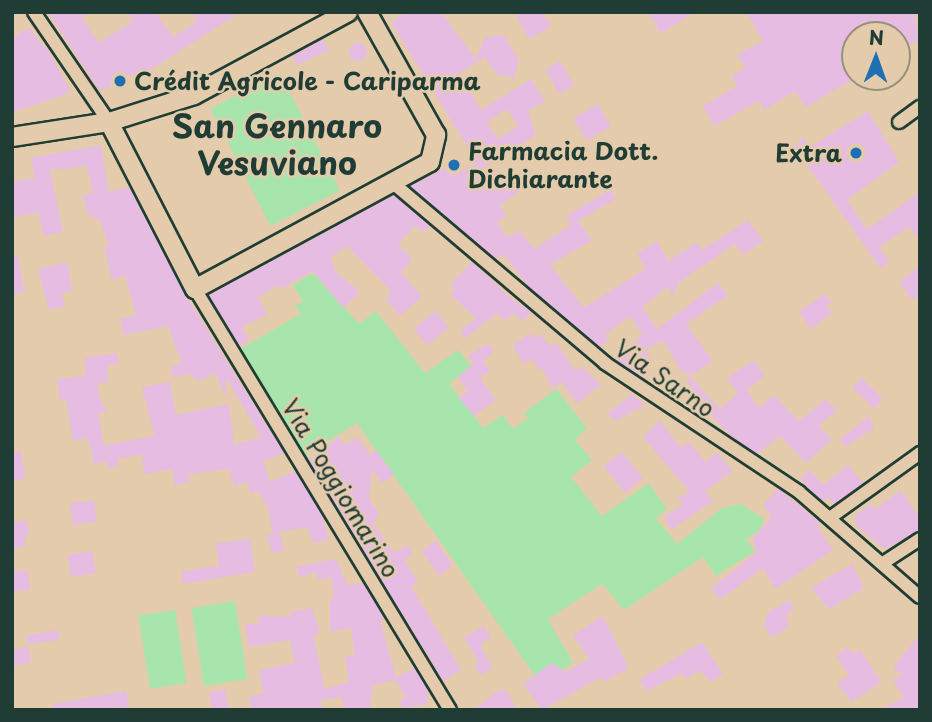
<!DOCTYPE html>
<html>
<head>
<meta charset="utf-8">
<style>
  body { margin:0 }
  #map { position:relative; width:932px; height:722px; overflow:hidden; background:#e4cbac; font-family:"Playpen Sans",sans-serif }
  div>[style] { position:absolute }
  .green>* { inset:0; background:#a8e5ac; transform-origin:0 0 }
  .building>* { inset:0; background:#e7bce2; transform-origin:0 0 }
  .round { border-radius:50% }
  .roads { filter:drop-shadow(2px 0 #1f3d34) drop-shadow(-2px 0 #1f3d34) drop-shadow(0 2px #1f3d34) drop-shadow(0 -2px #1f3d34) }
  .minor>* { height:12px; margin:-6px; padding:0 6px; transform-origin:6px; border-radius:6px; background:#e4cbac }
  .secondary>* { height:18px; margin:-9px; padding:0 9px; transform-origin:9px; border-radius:9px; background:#e4cbac }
  .dots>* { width:19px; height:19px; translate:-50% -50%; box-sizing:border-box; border:4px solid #e4cbac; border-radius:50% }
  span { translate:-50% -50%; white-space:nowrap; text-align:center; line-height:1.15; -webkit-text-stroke:5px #e4cbac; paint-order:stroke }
  .poi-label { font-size:24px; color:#1f3d34; font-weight:700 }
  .left { translate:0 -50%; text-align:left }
  .right { translate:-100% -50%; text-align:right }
  .street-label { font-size:24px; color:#1f3d34 }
  .district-label { font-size:32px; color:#1f3d34; font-weight:700 }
  .frame { position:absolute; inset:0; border:14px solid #1f3d34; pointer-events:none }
  .north { position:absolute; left:841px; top:21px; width:70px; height:70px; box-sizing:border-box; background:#e4cbac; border:2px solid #95927c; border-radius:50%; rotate:1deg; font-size:19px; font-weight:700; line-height:28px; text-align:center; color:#1f3d34 }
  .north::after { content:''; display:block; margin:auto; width:24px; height:32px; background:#1f6fb2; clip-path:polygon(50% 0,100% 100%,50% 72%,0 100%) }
</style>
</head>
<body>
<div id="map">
  <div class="green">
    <i style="left:280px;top:73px;width:132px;height:78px;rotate:63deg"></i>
    <i style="clip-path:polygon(313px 273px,359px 324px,376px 311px,425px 373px,458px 350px,471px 366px,449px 384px,483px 428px,503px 415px,513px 429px,528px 418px,524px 413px,556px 389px,587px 428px,575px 440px,592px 460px,571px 477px,602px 516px,649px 483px,667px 509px,656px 518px,677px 544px,722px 508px,741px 504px,764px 519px,760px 530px,746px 539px,755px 551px,716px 576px,703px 557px,624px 610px,602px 584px,548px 619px,573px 663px,540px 683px,357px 423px,302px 457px,240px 349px,301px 314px,295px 305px,303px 302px,293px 285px)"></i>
    <i style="left:235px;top:601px;width:79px;height:44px;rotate:81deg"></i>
    <i style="left:175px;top:610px;width:74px;height:37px;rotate:81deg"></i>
  </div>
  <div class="building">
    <i style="clip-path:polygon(48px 12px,91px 12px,82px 18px,99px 43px,133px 21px,127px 12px,155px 12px,173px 37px,197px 21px,192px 12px,241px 12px,142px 75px,131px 75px,100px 91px)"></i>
    <i style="clip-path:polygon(evenodd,407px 12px,441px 12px,476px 59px,485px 37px,504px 35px,519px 60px,514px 78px,496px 74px,485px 57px,458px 74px,481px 110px,531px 79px,545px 101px,528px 111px,536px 135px,474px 173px,508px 173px,507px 178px,521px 190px,499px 206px,507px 215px,497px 222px,507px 237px,520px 231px,534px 249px,571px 225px,566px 217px,571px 213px,610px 190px,616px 199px,578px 221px,592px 240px,550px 265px,584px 308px,646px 268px,637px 254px,657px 241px,668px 261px,697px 242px,702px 250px,748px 220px,763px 241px,743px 255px,735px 244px,679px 282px,672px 297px,669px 286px,642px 307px,657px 329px,718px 283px,728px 295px,686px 324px,713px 361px,693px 374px,682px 372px,663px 340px,644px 351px,652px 359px,644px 364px,650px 372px,643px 378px,616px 360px,616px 354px,627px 345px,630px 348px,642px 334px,630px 316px,605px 335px,609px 339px,600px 347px,528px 286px,503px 254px,496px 259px,410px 186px,449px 166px,463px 171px,477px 162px,391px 22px,407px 12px,507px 109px,518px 126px,498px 139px,487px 122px,507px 109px)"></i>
    <i style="clip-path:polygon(514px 12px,543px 12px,551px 27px,529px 39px)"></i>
    <i style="clip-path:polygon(648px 12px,695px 12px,661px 33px)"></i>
    <i style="clip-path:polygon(746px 12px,920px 12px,915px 19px,920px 39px,897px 52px,897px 35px,855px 35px,855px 78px,806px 107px,795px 91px,765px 110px,759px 101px,714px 126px,703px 106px,737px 86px,732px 76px,745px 68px,737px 55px,763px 41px)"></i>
    <i style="clip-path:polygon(29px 28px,49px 52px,71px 92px,14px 112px,12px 38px)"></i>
    <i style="clip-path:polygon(322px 39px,329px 50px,297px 65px,293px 56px)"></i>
    <i class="round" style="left:349px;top:43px;width:18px;height:18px"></i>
    <i style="left:560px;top:61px;width:28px;height:17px;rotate:60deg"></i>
    <i style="left:598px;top:104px;width:26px;height:28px;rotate:61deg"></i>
    <i style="clip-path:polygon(868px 111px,899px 162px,847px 200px,867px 229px,920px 192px,920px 240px,909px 227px,879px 247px,889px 261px,881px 269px,794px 146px,804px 138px,810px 147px)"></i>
    <i style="clip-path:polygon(101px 145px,109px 192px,130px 187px,185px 294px,284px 453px,263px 461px,270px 482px,295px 471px,322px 515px,329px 540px,313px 543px,307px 527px,279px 532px,285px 550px,273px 553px,266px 535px,273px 533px,267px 506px,258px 491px,251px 493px,247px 482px,234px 486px,229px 469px,188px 474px,190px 482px,175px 485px,172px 469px,144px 474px,142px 454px,117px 459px,118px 466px,108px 468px,107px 461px,94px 464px,88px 438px,73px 441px,66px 399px,60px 400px,57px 379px,86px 376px,84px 358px,116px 353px,119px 363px,107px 366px,108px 382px,98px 383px,99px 397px,107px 412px,98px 413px,104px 445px,155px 436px,142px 387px,170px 382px,176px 415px,229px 404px,234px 445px,261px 437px,226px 377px,226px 398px,215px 373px,199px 381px,189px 374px,172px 377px,171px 367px,182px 363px,168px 326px,124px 335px,120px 319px,136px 315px,125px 276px,112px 280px,104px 246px,109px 246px,100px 220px,88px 215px,83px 195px,93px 193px,87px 166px,50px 170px,63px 232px,43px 236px,39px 213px,12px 217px,12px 182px,35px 178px,31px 158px)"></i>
    <i style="clip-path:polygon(394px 195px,430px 226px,424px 232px,415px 226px,398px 244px,412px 259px,401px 273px,422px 296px,400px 316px,386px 299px,391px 291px,347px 246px,331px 257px,335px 271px,360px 292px,343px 308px,313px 271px,281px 289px,278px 285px,258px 297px,267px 315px,242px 327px,249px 340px,240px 346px,209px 295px)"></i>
    <i style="clip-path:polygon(18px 255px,24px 292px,12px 294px,12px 256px)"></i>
    <i style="clip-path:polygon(67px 262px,72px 291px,62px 293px,65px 306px,49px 310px,38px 269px)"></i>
    <i style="clip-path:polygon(472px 262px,513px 300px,532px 312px,522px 321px,515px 313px,504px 320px,497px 313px,465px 338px,460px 332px,476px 318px,450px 294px,455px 289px,450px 284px)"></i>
    <i style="clip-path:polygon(920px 266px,920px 294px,912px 300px,899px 282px)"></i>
    <i style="clip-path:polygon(824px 294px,832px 302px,826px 306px,832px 313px,811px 329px,799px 312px)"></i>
    <i style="left:435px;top:311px;width:21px;height:28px;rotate:49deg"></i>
    <i style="clip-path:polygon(531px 333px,534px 338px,540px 334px,550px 346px,556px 343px,576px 371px,582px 367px,601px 385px,577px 403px,561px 381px,552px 389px,543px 368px,540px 371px,532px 359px,523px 363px,513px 345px)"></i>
    <i style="clip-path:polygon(488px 344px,494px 351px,483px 361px,490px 371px,480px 378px,496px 400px,474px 416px,459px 398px,468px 391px,458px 377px,474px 363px,467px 356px)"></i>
    <i style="clip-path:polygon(754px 360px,765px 376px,747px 389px,758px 408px,774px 395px,799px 421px,826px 399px,837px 411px,818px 426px,832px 439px,806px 463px,780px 436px,757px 454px,730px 435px,704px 408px,686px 379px,690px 376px,720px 409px,738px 394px,727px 378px)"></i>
    <i style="left:862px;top:378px;width:30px;height:13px;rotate:46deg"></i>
    <i style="clip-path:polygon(632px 394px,645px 405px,615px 421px,608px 413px)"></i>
    <i style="clip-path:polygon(868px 417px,875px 427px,846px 447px,839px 440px)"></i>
    <i style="clip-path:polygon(660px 421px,681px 448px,689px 442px,705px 462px,717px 452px,733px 471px,705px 491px,713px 501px,671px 530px,664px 517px,683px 505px,678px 498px,690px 492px,643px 437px)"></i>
    <i style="clip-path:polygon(338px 437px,345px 445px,358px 437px,370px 455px,376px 450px,394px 475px,382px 483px,372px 469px,369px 499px,380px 516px,372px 521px,394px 553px,407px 545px,413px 555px,404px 559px,418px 582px,411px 586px,461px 670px,443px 681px,309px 460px)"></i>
    <i style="clip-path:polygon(21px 451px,25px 478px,14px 481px,12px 453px)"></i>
    <i style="left:622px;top:452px;width:34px;height:23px;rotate:52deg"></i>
    <i style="clip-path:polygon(848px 465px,863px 483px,834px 504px,828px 497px,822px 501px,800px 479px,810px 470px,823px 485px)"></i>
    <i style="clip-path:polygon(778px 489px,821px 523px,817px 527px,833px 550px,775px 589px,763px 568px,720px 600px,711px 588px,756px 553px,753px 538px,772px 517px,763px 505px)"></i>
    <i style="clip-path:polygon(901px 490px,920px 519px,920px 530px,885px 549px,857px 527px,855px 515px,870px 504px,876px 509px)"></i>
    <i style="left:94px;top:500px;width:22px;height:24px;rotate:82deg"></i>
    <i style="clip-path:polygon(26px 520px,30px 534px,24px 536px,26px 546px,12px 549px,12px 523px)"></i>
    <i style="clip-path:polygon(250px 539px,255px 572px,183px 584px,182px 571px,219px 566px,216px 543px)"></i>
    <i style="left:436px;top:541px;width:30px;height:17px;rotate:56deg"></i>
    <i style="left:92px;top:551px;width:22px;height:25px;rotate:80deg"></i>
    <i style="clip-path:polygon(336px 559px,348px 586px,363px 583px,385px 619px,380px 620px,396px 678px,414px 668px,428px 690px,427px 704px,402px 708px,400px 700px,406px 697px,395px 680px,372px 686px,370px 710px,344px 710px,342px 697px,321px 700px,322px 710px,251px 710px,249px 696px,263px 694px,259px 670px,295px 663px,290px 640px,249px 647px,245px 625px,260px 622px,259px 615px,291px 617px,290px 612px,312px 608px,320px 634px,313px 635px,325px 689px,349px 682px,345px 656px,355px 655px,351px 628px,330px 632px,330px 599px,334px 597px,331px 577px,319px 581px,316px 572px,300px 577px,296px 567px)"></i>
    <i style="clip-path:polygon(852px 564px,864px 588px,829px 609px,811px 588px)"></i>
    <i style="left:28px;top:570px;width:20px;height:16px;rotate:84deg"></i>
    <i style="clip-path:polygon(790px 600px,794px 609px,787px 614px,788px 628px,771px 637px,764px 626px,768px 612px)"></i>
    <i style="clip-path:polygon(603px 616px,629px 668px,604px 682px,601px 677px,542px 710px,523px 684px,552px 663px,566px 672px,589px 659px,573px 635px)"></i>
    <i style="clip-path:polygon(483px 626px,491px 638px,480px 645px,493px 668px,480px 675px,474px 665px,479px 662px,464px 638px)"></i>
    <i style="clip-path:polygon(58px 630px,59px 640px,28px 644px,26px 636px)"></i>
    <i style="clip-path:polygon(920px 634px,920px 710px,880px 710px,904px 697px,893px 681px,902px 675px,893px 667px)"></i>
    <i style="clip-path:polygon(702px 642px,723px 674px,710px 682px,701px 670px,685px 679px,682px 673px,647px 691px,639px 680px)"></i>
    <i style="clip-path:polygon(28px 646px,31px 662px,12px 666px,12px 650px)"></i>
    <i style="clip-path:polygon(848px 647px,853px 654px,860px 650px,881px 682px,852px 702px,837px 684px,849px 675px,836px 656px)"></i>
    <i style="clip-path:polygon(225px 689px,229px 710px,212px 710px,209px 693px)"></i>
    <i style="clip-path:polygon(505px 689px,517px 710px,473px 710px,498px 691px)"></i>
    <i style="clip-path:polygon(126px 691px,129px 707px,53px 710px,53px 704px)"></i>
  </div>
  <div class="roads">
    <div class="minor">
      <i style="left:34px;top:12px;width:133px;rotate:55.7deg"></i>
      <i style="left:899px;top:122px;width:26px;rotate:-36deg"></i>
      <i style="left:393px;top:183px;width:278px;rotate:40.3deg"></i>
      <i style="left:605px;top:363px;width:233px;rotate:33.6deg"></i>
      <i style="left:799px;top:492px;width:160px;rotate:41deg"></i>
      <i style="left:195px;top:289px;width:492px;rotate:58.8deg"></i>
      <i style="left:831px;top:517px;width:110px;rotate:-35.7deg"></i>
      <i style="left:883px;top:563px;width:44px;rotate:-33deg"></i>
    </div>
    <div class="secondary">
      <i style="left:109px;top:122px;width:188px;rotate:62.8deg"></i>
      <i style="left:195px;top:289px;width:267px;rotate:-28.4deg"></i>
      <i style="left:430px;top:162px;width:28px;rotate:-77deg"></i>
      <i style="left:436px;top:135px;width:141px;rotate:-119.3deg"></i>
      <i style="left:12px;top:137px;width:98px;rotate:-8.8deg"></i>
      <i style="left:109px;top:122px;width:89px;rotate:-17.6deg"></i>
      <i style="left:194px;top:95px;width:175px;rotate:-28.3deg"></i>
    </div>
  </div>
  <div class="dots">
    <i style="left:120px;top:81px;background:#1f6fb2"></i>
    <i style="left:856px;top:153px;background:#1f6fb2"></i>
    <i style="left:454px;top:165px;background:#1f6fb2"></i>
  </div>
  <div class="poi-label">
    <span class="left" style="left:134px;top:81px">Crédit Agricole - Cariparma</span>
    <span class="left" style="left:468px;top:165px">Farmacia Dott.<br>Dichiarante</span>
    <span class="right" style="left:842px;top:153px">Extra</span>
  </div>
  <div class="street-label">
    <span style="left:665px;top:378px;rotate:35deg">Via Sarno</span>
    <span style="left:341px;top:488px;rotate:59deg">Via Poggiomarino</span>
  </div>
  <div class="district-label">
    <span style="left:277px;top:144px">San Gennaro<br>Vesuviano</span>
  </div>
  <div class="frame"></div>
  <div class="north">N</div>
</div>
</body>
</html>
